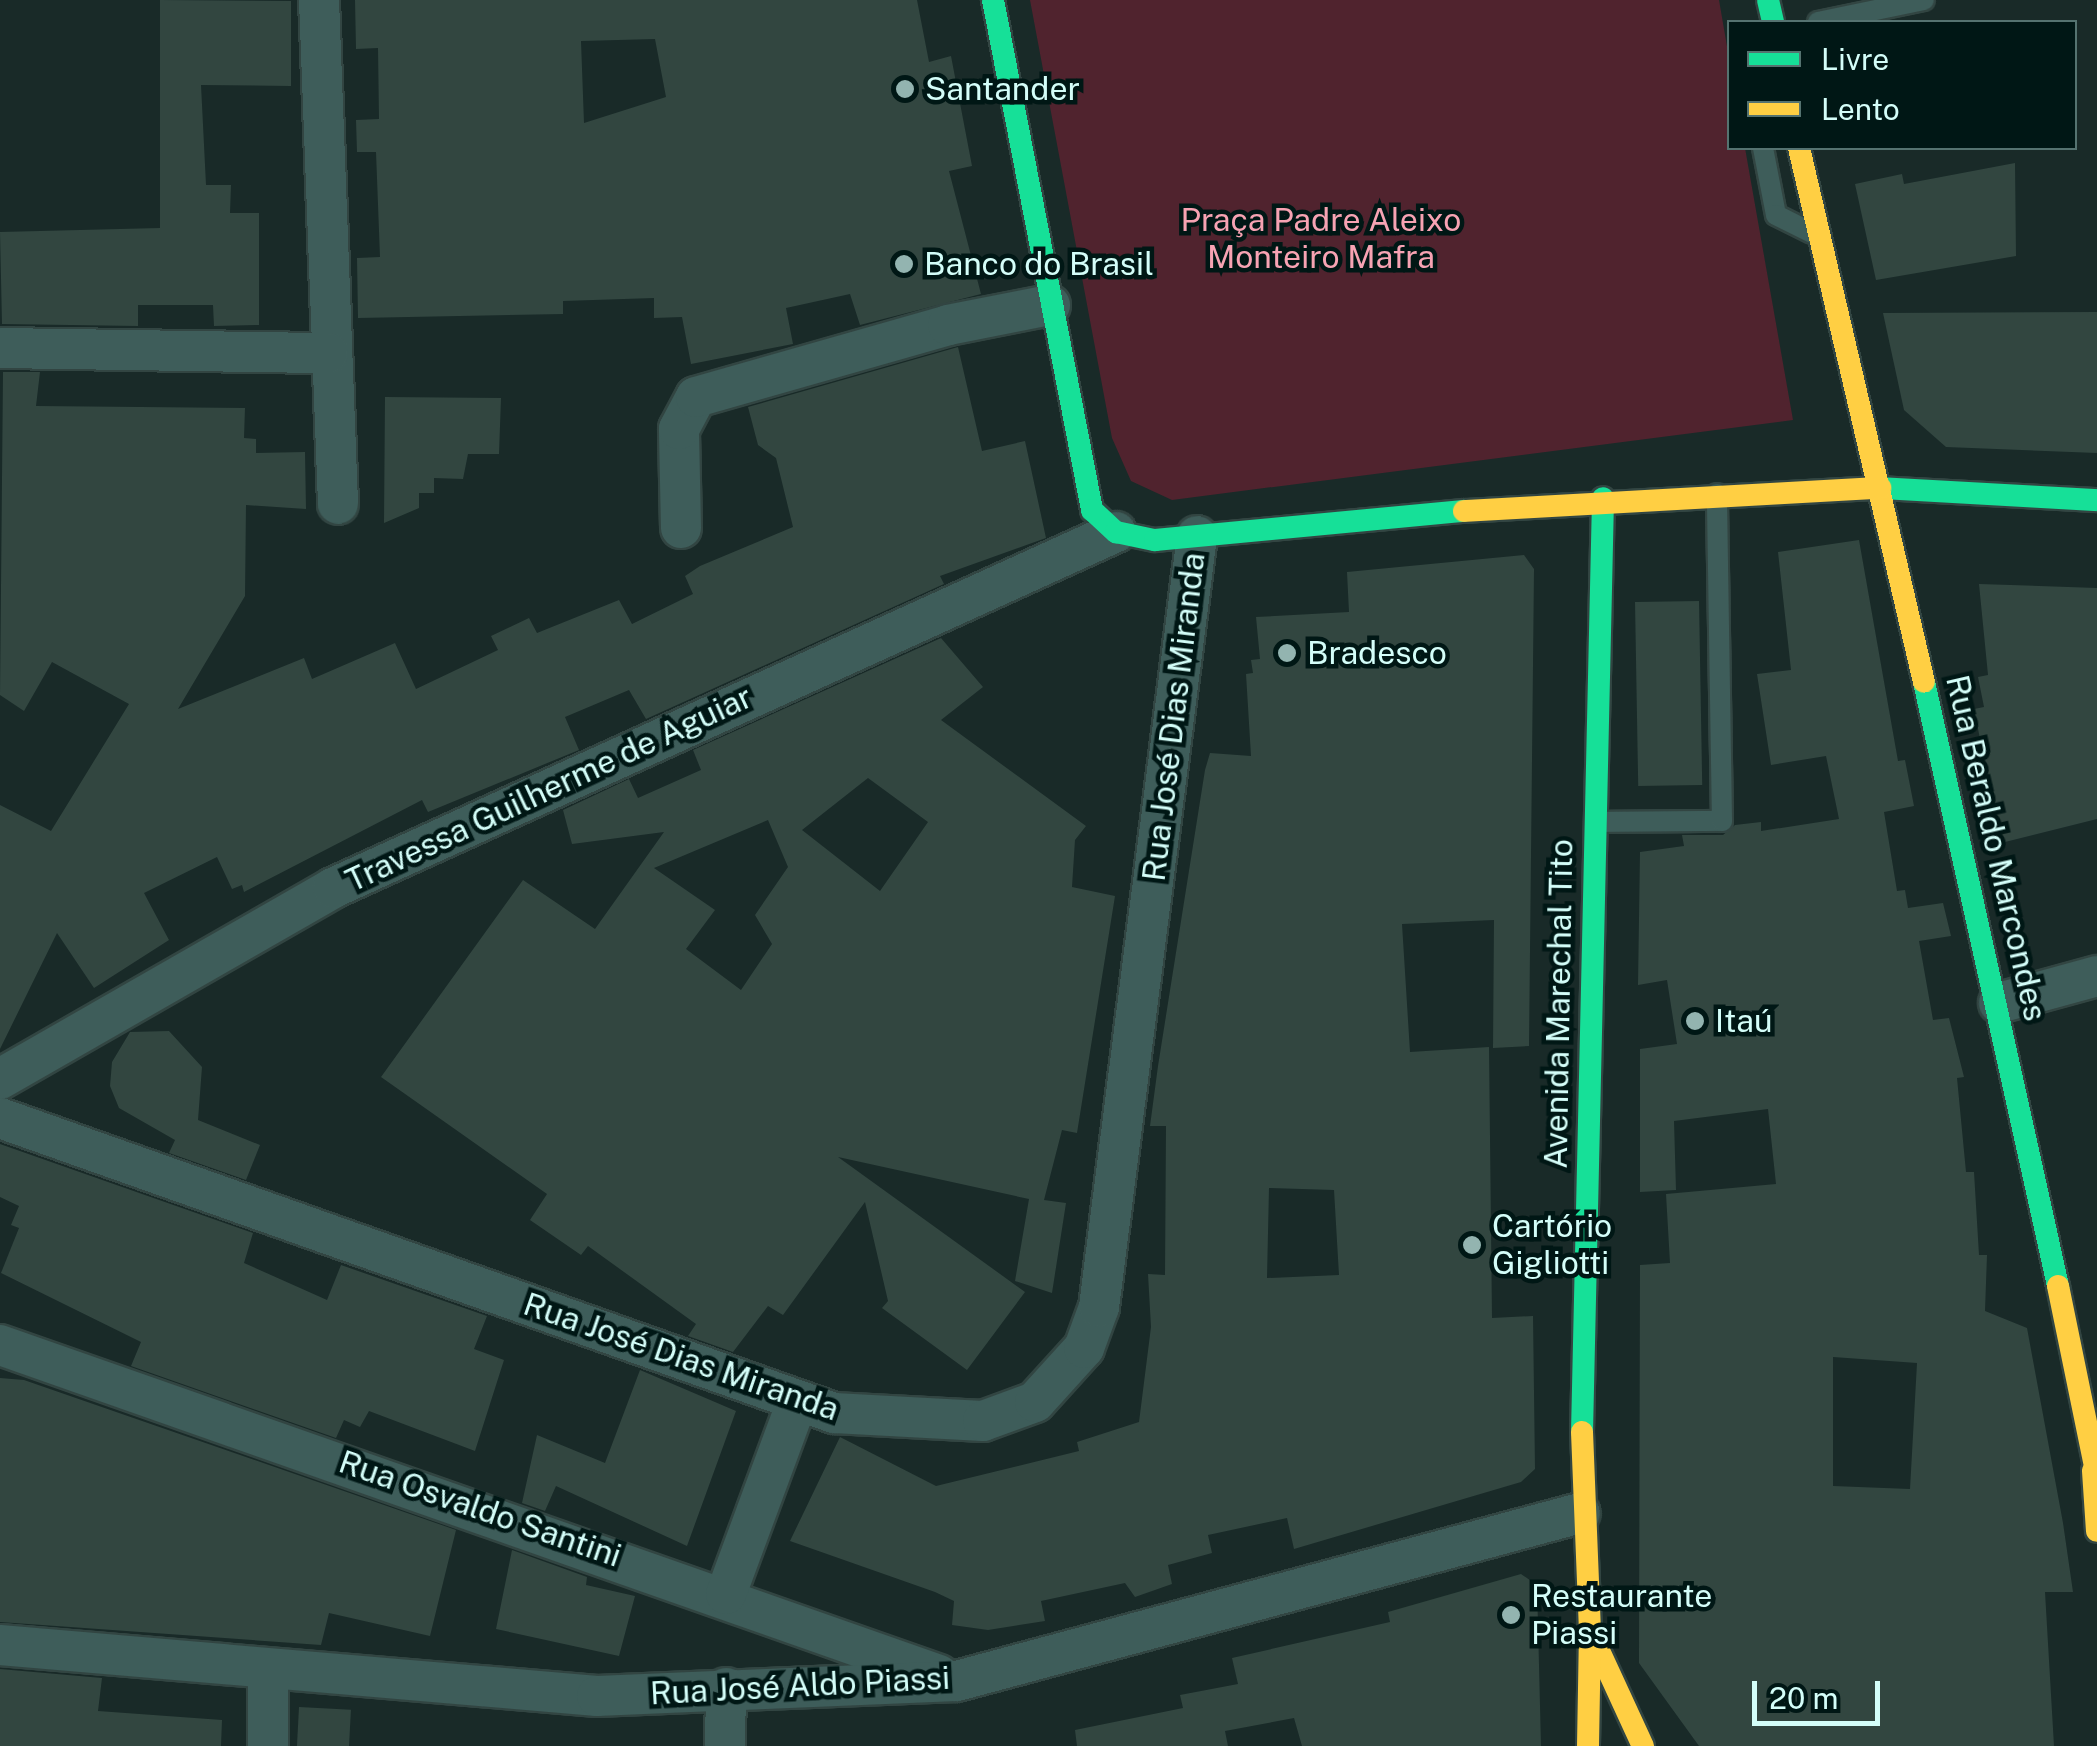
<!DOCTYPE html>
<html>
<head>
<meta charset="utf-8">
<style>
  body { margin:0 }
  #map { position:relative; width:2097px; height:1746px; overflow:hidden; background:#192a28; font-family:"Public Sans",sans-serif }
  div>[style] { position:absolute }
  .green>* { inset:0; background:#50232e }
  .building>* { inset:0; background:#324640; transform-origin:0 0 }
  .roads { filter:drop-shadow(2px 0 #324542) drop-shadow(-2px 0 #324542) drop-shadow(0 2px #324542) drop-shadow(0 -2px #324542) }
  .lane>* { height:20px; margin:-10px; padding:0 10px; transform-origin:10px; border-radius:10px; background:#3e5d5a }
  .street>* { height:40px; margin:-20px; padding:0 20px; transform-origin:20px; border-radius:20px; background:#3e5d5a }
  .fast>* { height:22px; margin:-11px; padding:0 11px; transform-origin:11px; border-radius:11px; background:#16e098 }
  .slow>* { height:22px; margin:-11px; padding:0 11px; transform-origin:11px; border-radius:11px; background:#ffcf43 }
  .dots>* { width:28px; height:28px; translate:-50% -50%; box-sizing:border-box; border:5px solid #001715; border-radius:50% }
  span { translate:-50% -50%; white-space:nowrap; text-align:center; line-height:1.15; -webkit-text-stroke:9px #001715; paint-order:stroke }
  .poi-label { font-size:32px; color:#d4fef9 }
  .left { translate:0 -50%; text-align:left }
  .park-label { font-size:32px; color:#f7a3b3 }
  .street-label { font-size:32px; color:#d4fef9 }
  .legend { position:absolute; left:1727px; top:20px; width:350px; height:130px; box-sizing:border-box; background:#001715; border:2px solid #557370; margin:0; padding:12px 18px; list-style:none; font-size:30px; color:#d4fef9 }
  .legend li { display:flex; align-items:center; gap:20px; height:50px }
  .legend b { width:50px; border:2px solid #557370 }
  .scale { position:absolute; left:1752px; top:1681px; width:128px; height:45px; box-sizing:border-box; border:5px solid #d4fef9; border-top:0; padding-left:12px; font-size:30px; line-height:35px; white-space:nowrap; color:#d4fef9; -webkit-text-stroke:8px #001715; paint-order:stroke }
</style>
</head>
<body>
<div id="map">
  <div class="green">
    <i style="clip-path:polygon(1030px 0,1719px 0,1729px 58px,1730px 148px,1745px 148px,1793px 420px,1172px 500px,1131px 481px,1112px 438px)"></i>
  </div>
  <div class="building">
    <i style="clip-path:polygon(160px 0,291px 1px,291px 86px,201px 85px,206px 185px,231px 185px,230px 213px,259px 213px,259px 325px,214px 326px,213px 305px,138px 305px,138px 326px,2px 324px,0 232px,160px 228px)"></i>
    <i style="clip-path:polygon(evenodd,355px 0,917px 0,929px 62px,951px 56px,972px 166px,949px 171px,981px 294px,860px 325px,850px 294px,786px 308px,793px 344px,691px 364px,682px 317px,654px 318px,654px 298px,563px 301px,563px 314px,358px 318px,357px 258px,380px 257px,376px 152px,357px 152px,356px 120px,379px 119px,378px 48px,356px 49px,355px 0,655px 39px,666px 97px,584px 123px,581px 41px,655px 39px)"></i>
    <i style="clip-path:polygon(2015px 163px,2016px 256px,1876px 280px,1855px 184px,1902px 174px,1904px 184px)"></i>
    <i style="clip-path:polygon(2097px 312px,2097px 453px,1946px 447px,1904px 410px,1883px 313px)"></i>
    <i style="clip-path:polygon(958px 347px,982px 451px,1025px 441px,1046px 538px,940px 576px,944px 584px,646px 719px,629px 690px,565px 717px,579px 750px,428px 812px,422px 800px,244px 892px,242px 885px,232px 889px,217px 857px,144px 893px,169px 940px,94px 988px,57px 933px,0 1049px,0 805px,51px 831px,129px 704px,52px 662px,24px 711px,0 695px,3px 372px,40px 372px,36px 406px,245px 408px,244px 438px,256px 439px,256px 453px,305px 452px,306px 509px,246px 505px,245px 596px,178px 709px,304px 658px,312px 679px,395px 643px,416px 689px,498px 650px,491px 636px,529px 618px,537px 633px,619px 600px,632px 624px,693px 594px,685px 576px,700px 566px,793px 527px,776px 458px,758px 445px,748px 407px)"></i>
    <i style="clip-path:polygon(385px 397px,501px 398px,499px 454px,468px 454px,463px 479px,434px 478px,434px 493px,419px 493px,419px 508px,384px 523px)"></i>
    <i style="clip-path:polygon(evenodd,1859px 540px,1898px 761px,1905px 760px,1914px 806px,1884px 812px,1897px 891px,1905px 890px,1908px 908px,1943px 903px,1951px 936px,1919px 941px,1933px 1020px,1949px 1018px,1964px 1077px,1957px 1078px,1966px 1172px,1974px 1172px,1979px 1255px,1987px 1255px,1985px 1311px,2027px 1328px,2063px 1523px,2073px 1592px,2045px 1592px,2054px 1746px,1699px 1746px,1639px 1663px,1640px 1265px,1670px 1263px,1666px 1194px,1776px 1184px,1768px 1109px,1674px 1121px,1676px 1190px,1640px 1192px,1640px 1049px,1677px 1044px,1667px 980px,1638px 985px,1640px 852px,1684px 846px,1682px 835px,1723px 835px,1735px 825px,1761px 822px,1761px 831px,1839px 819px,1826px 756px,1771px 765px,1757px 674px,1791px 670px,1778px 552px,1859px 540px,1833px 1357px,1917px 1363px,1910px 1489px,1833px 1486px,1833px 1357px)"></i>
    <i style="clip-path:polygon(evenodd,1524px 555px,1534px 569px,1529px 1046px,1493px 1048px,1494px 920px,1402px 924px,1410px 1052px,1489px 1047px,1492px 1318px,1533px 1316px,1535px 1469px,1521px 1482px,1294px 1549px,1287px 1518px,1208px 1535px,1212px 1553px,1168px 1565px,1172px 1584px,1135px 1597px,1125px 1583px,1041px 1601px,1045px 1621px,988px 1630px,952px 1625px,954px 1601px,935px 1592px,790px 1541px,840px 1437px,936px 1486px,1079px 1451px,1077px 1442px,1139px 1422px,1151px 1327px,1148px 1274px,1165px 1275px,1166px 1126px,1150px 1126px,1158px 1066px,1205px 770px,1210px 753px,1251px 756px,1246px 674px,1253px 673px,1251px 660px,1260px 659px,1256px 617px,1349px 612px,1347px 572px,1524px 555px,1269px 1188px,1334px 1190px,1339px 1275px,1267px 1278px,1269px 1188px)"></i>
    <i style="clip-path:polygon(1979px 584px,2097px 588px,2097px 819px,2001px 843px,1974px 709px,1984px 707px,1978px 677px,1988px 675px)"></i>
    <i style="left:1699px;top:601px;width:184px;height:64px;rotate:89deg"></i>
    <i style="clip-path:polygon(evenodd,941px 638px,983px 687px,941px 720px,1086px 826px,1075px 840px,1072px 887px,1115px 896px,1077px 1133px,1062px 1130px,1044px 1200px,1066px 1203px,1052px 1293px,1015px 1281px,1029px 1199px,838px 1157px,1025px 1292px,967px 1370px,882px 1308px,888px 1301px,865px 1202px,783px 1315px,768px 1306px,733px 1352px,688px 1336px,696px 1324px,588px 1246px,581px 1255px,530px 1220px,547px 1194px,381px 1077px,523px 880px,595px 929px,664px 832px,572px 844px,563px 810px,629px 779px,638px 798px,701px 770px,693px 750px,941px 638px,868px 778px,928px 822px,880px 891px,802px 830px,868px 778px,941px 638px,768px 820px,788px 867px,755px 915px,772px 944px,741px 990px,686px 949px,715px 910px,654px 868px,768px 820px)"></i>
    <i style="clip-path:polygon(169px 1031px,202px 1067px,198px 1120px,260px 1145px,246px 1180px,169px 1153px,175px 1140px,119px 1108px,110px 1086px,112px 1062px,130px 1032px)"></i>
    <i style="clip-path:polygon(0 1144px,253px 1233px,244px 1263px,327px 1300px,341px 1265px,487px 1316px,474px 1349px,504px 1360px,475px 1451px,369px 1411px,360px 1427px,344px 1420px,336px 1438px,131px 1366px,141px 1342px,1px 1273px,19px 1228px,11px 1225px,19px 1206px,0 1197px)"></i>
    <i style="clip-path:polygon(640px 1370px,736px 1411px,687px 1546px,556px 1486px,545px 1511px,522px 1503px,537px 1435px,605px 1463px)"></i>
    <i style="clip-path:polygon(0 1378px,24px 1380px,456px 1530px,430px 1636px,329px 1613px,321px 1645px,0 1622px)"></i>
    <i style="clip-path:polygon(512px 1550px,587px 1577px,586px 1585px,635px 1596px,619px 1656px,496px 1629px)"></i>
    <i style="clip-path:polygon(1521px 1574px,1537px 1585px,1541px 1746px,1302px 1746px,1294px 1718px,1225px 1731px,1228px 1746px,1077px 1746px,1075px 1730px,1183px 1708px,1180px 1695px,1238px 1684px,1232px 1658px,1390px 1622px,1388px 1612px)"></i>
    <i style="clip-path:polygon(0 1669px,102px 1678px,98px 1711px,222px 1720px,221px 1746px,0 1746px)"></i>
    <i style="left:299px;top:1707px;width:52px;height:39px;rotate:3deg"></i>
  </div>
  <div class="roads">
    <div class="lane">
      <i style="left:1818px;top:22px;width:108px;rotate:-11.7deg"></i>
      <i style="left:1763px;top:148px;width:68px;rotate:79deg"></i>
      <i style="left:1776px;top:215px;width:40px;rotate:26.6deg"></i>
      <i style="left:1598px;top:822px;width:124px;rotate:-0.5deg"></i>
      <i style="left:1722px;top:821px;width:327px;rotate:-90.9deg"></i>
    </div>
    <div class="street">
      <i style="left:319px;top:0;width:504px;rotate:87.84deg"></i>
      <i style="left:0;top:348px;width:328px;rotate:0.9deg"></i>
      <i style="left:681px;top:528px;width:99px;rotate:-91.2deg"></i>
      <i style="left:679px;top:429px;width:36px;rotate:-62deg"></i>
      <i style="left:696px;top:397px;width:262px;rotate:-15.9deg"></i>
      <i style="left:948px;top:325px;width:104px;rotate:-11.1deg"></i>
      <i style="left:1999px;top:1003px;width:102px;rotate:-15.4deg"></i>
      <i style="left:0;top:1079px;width:384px;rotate:-29.8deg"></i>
      <i style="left:333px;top:888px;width:860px;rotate:-24.45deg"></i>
      <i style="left:0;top:1118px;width:885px;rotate:19.48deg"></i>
      <i style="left:834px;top:1413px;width:149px;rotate:3.1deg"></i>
      <i style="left:983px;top:1421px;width:55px;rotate:-20.1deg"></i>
      <i style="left:1035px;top:1402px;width:73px;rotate:-47.8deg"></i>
      <i style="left:1084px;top:1348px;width:44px;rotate:-69.9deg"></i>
      <i style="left:1099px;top:1307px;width:777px;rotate:-82.76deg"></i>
      <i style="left:0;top:1345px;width:995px;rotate:19.36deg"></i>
      <i style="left:726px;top:1594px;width:205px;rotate:-69.7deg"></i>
      <i style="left:0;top:1645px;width:599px;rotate:4.88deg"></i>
      <i style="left:597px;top:1696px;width:360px;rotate:-2.4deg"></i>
      <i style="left:957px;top:1681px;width:645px;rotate:-15.09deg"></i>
      <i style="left:268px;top:1746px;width:74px;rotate:-90deg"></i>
      <i style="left:725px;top:1746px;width:58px;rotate:-89deg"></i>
    </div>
    <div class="fast">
      <i style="left:993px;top:0;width:520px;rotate:79.01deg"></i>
      <i style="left:1092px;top:510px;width:33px;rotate:43deg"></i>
      <i style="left:1116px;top:532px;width:40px;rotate:12deg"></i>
      <i style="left:1155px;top:540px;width:310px;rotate:-5.4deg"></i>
      <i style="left:1768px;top:0;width:23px;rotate:77deg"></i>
      <i style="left:1880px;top:488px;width:217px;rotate:3.2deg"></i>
      <i style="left:1924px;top:682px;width:619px;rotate:77.49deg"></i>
      <i style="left:1582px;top:1432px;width:934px;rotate:-88.71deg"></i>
    </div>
    <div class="slow">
      <i style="left:1799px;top:148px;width:548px;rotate:76.83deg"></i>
      <i style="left:1464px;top:511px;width:417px;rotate:-3.2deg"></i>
      <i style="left:2058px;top:1286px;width:194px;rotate:78.4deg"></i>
      <i style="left:1582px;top:1432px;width:199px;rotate:87.7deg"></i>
      <i style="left:1590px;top:1631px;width:127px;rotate:65.3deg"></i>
      <i style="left:2093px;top:1471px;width:60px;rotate:86.2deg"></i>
      <i style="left:1588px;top:1746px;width:115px;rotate:-89deg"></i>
    </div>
  </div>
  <div class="dots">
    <i style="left:905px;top:89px;background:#93b4b0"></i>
    <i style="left:904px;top:264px;background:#93b4b0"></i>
    <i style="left:1287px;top:653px;background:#93b4b0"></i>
    <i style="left:1695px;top:1021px;background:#93b4b0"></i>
    <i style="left:1472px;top:1245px;background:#93b4b0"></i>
    <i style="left:1511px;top:1615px;background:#93b4b0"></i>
  </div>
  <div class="poi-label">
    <span class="left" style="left:925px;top:89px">Santander</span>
    <span class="left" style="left:924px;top:264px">Banco do Brasil</span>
    <span class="left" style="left:1307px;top:653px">Bradesco</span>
    <span class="left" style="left:1715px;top:1021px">Itaú</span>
    <span class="left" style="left:1492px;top:1245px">Cartório<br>Gigliotti</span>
    <span class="left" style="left:1531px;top:1615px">Restaurante<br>Piassi</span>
  </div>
  <div class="park-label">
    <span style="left:1321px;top:239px">Praça Padre Aleixo<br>Monteiro Mafra</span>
  </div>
  <div class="street-label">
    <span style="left:1174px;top:717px;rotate:-83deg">Rua José Dias Miranda</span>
    <span style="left:549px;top:789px;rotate:-25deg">Travessa Guilherme de Aguiar</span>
    <span style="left:1996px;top:848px;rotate:77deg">Rua Beraldo Marcondes</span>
    <span style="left:1559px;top:1004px;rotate:-89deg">Avenida Marechal Tito</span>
    <span style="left:681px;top:1357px;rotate:19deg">Rua José Dias Miranda</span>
    <span style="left:480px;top:1509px;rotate:19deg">Rua Osvaldo Santini</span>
    <span style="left:800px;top:1686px;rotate:-3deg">Rua José Aldo Piassi</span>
  </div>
  <ul class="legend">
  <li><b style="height:12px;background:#16e098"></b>Livre</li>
  <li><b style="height:12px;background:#ffcf43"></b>Lento</li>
  </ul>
  <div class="scale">20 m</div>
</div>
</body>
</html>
